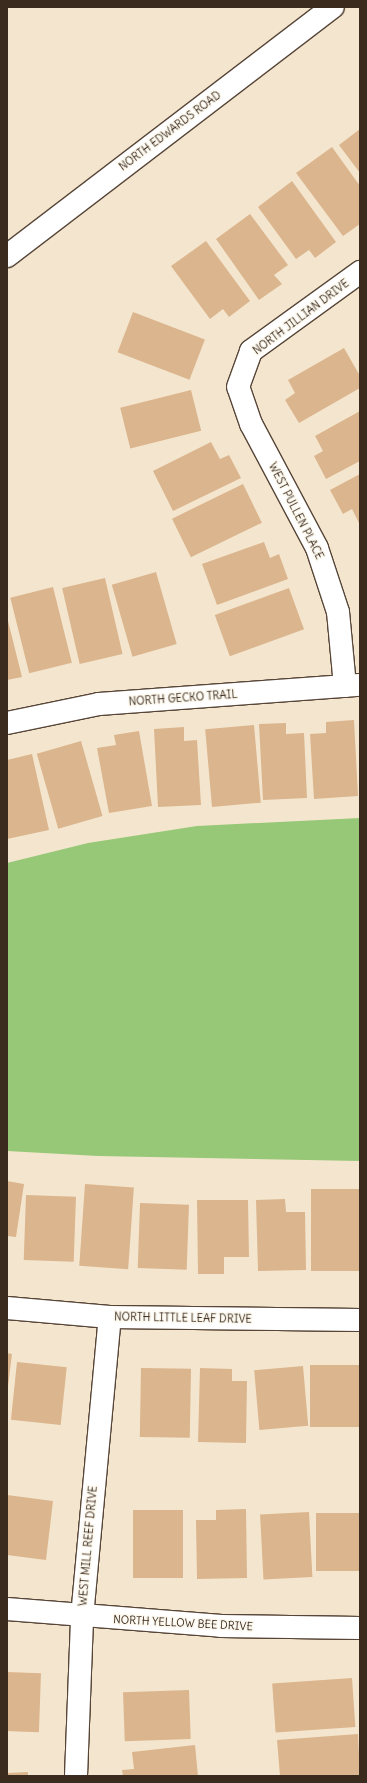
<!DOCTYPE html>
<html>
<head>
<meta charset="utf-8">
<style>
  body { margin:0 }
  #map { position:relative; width:367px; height:1783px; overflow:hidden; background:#f4e6ce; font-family:Delius,sans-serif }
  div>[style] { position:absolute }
  .green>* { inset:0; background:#97c877 }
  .building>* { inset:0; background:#dbb58d; transform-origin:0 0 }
  .roads { filter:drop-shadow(1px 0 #574638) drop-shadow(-1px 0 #574638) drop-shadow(0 1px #574638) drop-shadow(0 -1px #574638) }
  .minor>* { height:22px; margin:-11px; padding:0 11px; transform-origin:11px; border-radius:11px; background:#fff }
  span { translate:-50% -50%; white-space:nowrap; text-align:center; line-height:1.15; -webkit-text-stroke:3px #fbf7ec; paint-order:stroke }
  .street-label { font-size:11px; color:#3b2a1e }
  .frame { position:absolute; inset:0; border:8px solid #3b2a1e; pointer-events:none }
</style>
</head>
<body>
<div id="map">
  <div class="green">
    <i style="clip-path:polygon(360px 818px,360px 1161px,98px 1156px,7px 1151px,7px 863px,88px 843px,197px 826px)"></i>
  </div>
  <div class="building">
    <i style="clip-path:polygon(360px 129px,360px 173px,339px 145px)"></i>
    <i style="clip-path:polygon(332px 147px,360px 186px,360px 224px,343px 236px,296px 173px)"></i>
    <i style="clip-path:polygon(292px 181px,336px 242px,315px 258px,309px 250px,296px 259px,258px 207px)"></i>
    <i style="clip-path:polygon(250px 214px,288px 265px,274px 275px,282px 284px,259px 300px,216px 239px)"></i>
    <i style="clip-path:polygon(206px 241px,250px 301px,229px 317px,223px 309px,210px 319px,171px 266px)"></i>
    <i style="left:133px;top:312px;width:77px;height:43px;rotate:21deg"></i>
    <i style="clip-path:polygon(344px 348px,360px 376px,360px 388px,299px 423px,285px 400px,295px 393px,288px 380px)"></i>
    <i style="left:191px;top:390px;width:42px;height:73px;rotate:76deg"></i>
    <i style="clip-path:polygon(360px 411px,360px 461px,326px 479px,314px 456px,323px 451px,315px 436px)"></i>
    <i style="clip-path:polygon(211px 442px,220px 459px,229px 455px,241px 478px,173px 511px,153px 471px)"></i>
    <i style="clip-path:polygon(360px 474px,360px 525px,352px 509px,343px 514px,330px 490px)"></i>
    <i style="left:243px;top:484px;width:43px;height:79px;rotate:64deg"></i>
    <i style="clip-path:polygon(264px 542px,270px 558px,279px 554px,288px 579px,217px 605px,202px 564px)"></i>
    <i style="left:156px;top:572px;width:75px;height:46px;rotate:74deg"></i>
    <i style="left:105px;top:578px;width:78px;height:44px;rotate:77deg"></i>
    <i style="left:53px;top:587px;width:78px;height:44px;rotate:76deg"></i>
    <i style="left:289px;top:588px;width:44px;height:79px;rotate:70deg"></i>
    <i style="clip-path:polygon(7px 617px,22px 677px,7px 680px)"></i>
    <i style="clip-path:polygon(354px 720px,358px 796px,314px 799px,310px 734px,326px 733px,326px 722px)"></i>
    <i style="clip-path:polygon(286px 723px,286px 734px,304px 733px,307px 798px,263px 800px,259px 724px)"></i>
    <i style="left:254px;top:725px;width:78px;height:49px;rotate:85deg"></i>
    <i style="clip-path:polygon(184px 727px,184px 741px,197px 740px,201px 805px,158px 807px,154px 729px)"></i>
    <i style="clip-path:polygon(139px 731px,152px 806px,109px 813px,97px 748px,116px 745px,114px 735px)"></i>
    <i style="left:81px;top:741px;width:78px;height:46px;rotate:74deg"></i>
    <i style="clip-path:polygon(32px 754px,49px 830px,7px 839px,7px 760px)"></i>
    <i style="clip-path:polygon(7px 1181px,24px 1184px,16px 1237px,7px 1236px)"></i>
    <i style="left:85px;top:1184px;width:49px;height:82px;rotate:4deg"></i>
    <i style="left:360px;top:1189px;width:82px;height:49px;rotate:90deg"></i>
    <i style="left:26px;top:1195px;width:50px;height:65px;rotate:2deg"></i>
    <i style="clip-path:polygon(285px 1199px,286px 1212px,305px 1212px,306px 1270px,258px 1271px,256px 1200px)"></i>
    <i style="clip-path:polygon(197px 1200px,248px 1200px,249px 1257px,224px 1257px,224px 1274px,198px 1274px)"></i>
    <i style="left:140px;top:1203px;width:49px;height:65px;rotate:2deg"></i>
    <i style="clip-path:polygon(7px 1353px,12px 1354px,8px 1386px,7px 1386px)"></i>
    <i style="left:17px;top:1362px;width:50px;height:58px;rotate:6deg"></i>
    <i style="left:360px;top:1365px;width:62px;height:50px;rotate:90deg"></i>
    <i style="left:303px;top:1366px;width:60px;height:49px;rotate:85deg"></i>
    <i style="left:141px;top:1368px;width:50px;height:69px;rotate:1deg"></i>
    <i style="clip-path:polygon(200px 1368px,232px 1369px,232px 1381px,247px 1381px,246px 1443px,198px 1442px)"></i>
    <i style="clip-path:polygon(7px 1495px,53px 1501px,46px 1560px,7px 1555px)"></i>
    <i style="clip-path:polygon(246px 1509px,247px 1578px,197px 1579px,196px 1520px,216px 1520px,216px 1510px)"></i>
    <i style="left:133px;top:1510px;width:50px;height:68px"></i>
    <i style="left:309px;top:1512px;width:65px;height:49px;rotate:87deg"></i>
    <i style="left:360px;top:1513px;width:58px;height:44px;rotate:90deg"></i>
    <i style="left:7px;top:1672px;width:34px;height:59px;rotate:2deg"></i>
    <i style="left:352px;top:1678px;width:49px;height:80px;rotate:86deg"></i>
    <i style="left:189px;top:1690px;width:49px;height:66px;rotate:88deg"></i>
    <i style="clip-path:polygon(358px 1734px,360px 1776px,280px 1776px,277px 1740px)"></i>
    <i style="clip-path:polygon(195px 1745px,198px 1776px,123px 1776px,122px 1770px,134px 1769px,132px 1752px)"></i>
    <i style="clip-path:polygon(28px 1772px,28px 1776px,7px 1776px,7px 1773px)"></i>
  </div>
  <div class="roads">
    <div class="minor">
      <i style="left:7px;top:256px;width:410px;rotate:-37.4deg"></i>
      <i style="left:345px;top:686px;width:74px;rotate:-95.4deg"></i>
      <i style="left:338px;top:612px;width:67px;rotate:-108.2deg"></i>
      <i style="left:317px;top:548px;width:140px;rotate:-118deg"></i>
      <i style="left:251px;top:424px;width:39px;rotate:-109deg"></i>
      <i style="left:238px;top:387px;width:38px;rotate:-70deg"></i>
      <i style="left:251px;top:351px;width:135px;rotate:-35.9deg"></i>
      <i style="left:7px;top:723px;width:94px;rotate:-11.7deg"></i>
      <i style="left:99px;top:704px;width:261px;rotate:-4.2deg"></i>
      <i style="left:7px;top:1308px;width:103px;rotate:5deg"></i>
      <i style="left:110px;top:1317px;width:250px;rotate:0.7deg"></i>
      <i style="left:7px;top:1609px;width:215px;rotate:4.5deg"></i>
      <i style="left:221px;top:1626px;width:139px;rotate:0.8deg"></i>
      <i style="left:76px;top:1776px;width:159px;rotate:-87.8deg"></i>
      <i style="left:82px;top:1617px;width:301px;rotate:-84.7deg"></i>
    </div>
  </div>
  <div class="street-label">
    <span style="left:170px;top:131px;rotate:-37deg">NORTH EDWARDS ROAD</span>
    <span style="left:301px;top:317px;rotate:-37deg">NORTH JILLIAN DRIVE</span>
    <span style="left:296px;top:511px;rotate:63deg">WEST PULLEN PLACE</span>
    <span style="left:183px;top:698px;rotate:-4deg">NORTH GECKO TRAIL</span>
    <span style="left:183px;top:1318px;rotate:1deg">NORTH LITTLE LEAF DRIVE</span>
    <span style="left:88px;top:1546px;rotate:-85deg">WEST MILL REEF DRIVE</span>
    <span style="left:183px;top:1623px;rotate:3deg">NORTH YELLOW BEE DRIVE</span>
  </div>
  <div class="frame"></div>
</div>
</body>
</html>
